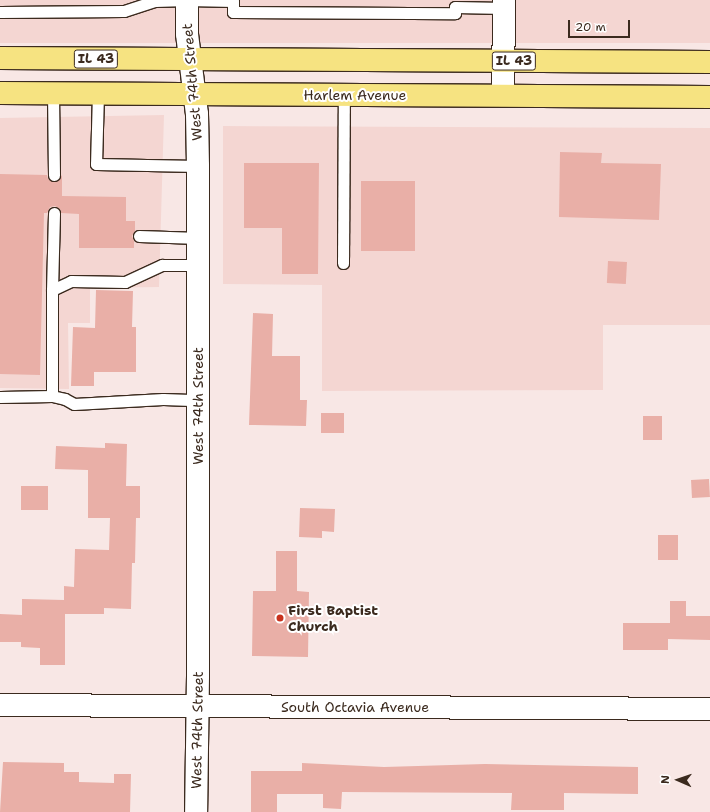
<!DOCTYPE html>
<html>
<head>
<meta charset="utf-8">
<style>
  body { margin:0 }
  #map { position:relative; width:710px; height:812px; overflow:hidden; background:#f8e7e5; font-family:"Shantell Sans",sans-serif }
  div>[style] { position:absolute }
  .built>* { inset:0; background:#f4d6d2; transform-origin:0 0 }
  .building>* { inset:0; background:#e9afa7; transform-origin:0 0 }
  .roads { filter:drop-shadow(1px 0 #3b2a1e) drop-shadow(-1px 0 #3b2a1e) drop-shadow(0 1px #3b2a1e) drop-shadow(0 -1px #3b2a1e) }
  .lane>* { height:11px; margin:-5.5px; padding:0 5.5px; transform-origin:5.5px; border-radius:5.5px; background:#fff }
  .street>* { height:22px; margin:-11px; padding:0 11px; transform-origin:11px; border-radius:11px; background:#fff }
  .primary>* { height:22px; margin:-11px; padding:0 11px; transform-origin:11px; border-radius:11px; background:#f6e381 }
  .dots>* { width:11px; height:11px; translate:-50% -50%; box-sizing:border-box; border:2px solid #fff; border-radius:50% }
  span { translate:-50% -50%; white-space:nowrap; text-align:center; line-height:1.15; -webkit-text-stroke:4px #fff; paint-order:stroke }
  .shield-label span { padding:1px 3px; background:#fff; border:1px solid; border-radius:3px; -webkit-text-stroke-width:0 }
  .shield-label { font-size:13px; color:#3b2a1e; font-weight:700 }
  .street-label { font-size:14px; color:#3b2a1e }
  .poi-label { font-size:14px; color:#3b2a1e; font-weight:700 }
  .left { translate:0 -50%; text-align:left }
  .north { position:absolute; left:658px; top:760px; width:40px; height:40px; -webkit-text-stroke:3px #fff; paint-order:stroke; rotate:272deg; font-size:11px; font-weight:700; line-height:16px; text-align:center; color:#3b2a1e }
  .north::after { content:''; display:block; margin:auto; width:14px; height:18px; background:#3b2a1e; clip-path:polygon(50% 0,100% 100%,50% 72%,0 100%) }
  .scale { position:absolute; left:568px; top:20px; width:62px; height:18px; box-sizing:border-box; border:2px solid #3b2a1e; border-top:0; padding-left:5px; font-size:12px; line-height:14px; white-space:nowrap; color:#3b2a1e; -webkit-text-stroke:3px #fff; paint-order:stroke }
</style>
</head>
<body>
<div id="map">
  <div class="built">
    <i style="left:0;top:0;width:710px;height:43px"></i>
    <i style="clip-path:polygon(164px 115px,159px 287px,90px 288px,90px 323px,68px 323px,69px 389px,0 388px,0 118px)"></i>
    <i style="clip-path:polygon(223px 126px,710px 128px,710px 325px,603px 325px,603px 390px,322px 391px,322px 285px,223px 284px)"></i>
  </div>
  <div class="building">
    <i style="clip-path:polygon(560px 152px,602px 153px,601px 163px,661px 164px,659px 220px,559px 217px)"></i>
    <i style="clip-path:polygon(244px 163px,319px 163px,318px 274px,282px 274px,282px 228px,244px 228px)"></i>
    <i style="clip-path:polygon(0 174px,47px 175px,48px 179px,54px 182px,58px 181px,62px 175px,62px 196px,126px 197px,126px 221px,135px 221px,135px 231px,132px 236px,134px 241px,134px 248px,79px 248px,79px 214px,61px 213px,60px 209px,55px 206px,50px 207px,47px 213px,44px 213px,40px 375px,0 374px)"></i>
    <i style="left:361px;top:181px;width:54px;height:70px"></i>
    <i style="left:608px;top:261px;width:19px;height:22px;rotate:3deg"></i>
    <i style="clip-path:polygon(96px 290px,133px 291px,132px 327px,136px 327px,136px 372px,94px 372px,94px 386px,71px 386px,73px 327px,95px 328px)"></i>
    <i style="clip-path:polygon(253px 313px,273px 314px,272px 356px,300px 356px,300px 400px,307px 400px,306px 426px,249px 425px)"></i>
    <i style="left:321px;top:413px;width:23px;height:20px"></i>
    <i style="left:643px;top:416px;width:19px;height:24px"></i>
    <i style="clip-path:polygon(105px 443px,127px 444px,126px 486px,140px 486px,140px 518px,136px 518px,135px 563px,132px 563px,131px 609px,104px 608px,104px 614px,65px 614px,65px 665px,40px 665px,40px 648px,21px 647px,21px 642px,0 642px,0 614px,22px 615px,22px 599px,64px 600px,64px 586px,74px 587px,75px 549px,109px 550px,110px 518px,88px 518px,88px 470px,55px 469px,56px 446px,105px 448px)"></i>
    <i style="left:709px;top:479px;width:18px;height:18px;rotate:87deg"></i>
    <i style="left:21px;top:486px;width:27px;height:24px"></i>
    <i style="clip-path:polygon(300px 508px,335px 509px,334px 532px,322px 531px,322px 538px,299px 537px)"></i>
    <i style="left:678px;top:535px;width:25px;height:20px;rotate:90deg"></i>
    <i style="clip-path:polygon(276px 551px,297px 551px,297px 591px,309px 592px,308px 657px,252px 656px,253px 591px,276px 591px)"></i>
    <i style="clip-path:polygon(670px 601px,686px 601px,686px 616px,710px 616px,710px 640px,668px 639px,668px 650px,623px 650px,623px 623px,670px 623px)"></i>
    <i style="clip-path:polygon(3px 762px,64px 763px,64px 772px,79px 772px,79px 782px,114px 783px,114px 774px,131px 774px,130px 812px,0 812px)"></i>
    <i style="clip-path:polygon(302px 763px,384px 767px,485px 764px,638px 767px,638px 794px,564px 793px,564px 810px,511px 810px,512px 793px,342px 792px,341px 809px,323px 808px,323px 794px,277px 794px,277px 812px,251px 812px,251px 771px,302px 771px)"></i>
  </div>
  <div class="roads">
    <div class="lane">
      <i style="left:0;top:12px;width:124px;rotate:-0.5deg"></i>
      <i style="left:124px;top:11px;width:33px;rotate:-18deg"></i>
      <i style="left:155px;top:1px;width:32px;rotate:-2deg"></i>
      <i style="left:187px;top:0;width:46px;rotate:1.2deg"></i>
      <i style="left:233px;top:1px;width:11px;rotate:90deg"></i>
      <i style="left:233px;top:12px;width:222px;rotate:0.3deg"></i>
      <i style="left:455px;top:13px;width:6px;rotate:-90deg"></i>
      <i style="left:455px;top:7px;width:49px;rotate:1.2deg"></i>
      <i style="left:53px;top:93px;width:82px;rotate:89.3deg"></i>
      <i style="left:98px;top:93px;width:71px;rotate:91.6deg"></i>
      <i style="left:96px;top:164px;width:102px;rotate:1.1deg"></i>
      <i style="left:139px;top:236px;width:60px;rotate:1.9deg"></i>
      <i style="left:343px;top:263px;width:168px;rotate:-89.7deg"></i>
      <i style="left:52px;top:290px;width:77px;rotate:-88.5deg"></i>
      <i style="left:52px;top:396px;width:106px;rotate:-90deg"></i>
      <i style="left:52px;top:290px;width:21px;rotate:-25deg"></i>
      <i style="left:71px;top:281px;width:54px;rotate:1.1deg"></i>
      <i style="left:125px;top:282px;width:41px;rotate:-24.7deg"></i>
      <i style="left:162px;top:265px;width:37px"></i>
      <i style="left:0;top:397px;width:52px;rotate:-1.1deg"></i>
      <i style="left:52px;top:396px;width:13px;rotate:13deg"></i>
      <i style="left:65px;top:399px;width:10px;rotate:29deg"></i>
      <i style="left:74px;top:404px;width:89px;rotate:-3.2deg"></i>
      <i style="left:163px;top:399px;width:35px;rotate:2deg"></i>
    </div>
    <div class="street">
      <i style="left:187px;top:0;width:34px;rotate:90deg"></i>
      <i style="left:187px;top:34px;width:81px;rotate:82.9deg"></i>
      <i style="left:197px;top:114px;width:52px;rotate:88.9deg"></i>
      <i style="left:198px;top:166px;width:510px;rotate:90deg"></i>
      <i style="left:198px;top:676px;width:136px;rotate:90.8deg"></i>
      <i style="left:503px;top:95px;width:95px;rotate:-89.4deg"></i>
      <i style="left:0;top:705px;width:710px;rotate:0.32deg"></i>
    </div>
    <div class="primary">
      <i style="left:0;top:58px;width:710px;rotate:0.32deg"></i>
      <i style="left:0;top:93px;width:710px;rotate:0.32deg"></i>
    </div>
  </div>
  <div class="dots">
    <i style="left:280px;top:618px;background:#c8321e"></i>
  </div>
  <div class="shield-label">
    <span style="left:96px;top:59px">IL 43</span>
    <span style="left:514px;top:61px">IL 43</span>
  </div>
  <div class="street-label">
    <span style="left:192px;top:82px;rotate:-95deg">West 74th Street</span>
    <span style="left:355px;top:95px">Harlem Avenue</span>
    <span style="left:198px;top:406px;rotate:-90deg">West 74th Street</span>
    <span style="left:355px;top:707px">South Octavia Avenue</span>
    <span style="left:197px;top:730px;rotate:-89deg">West 74th Street</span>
  </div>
  <div class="poi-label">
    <span class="left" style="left:288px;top:618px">First Baptist<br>Church</span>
  </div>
  <div class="north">N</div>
  <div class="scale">20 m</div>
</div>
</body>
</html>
